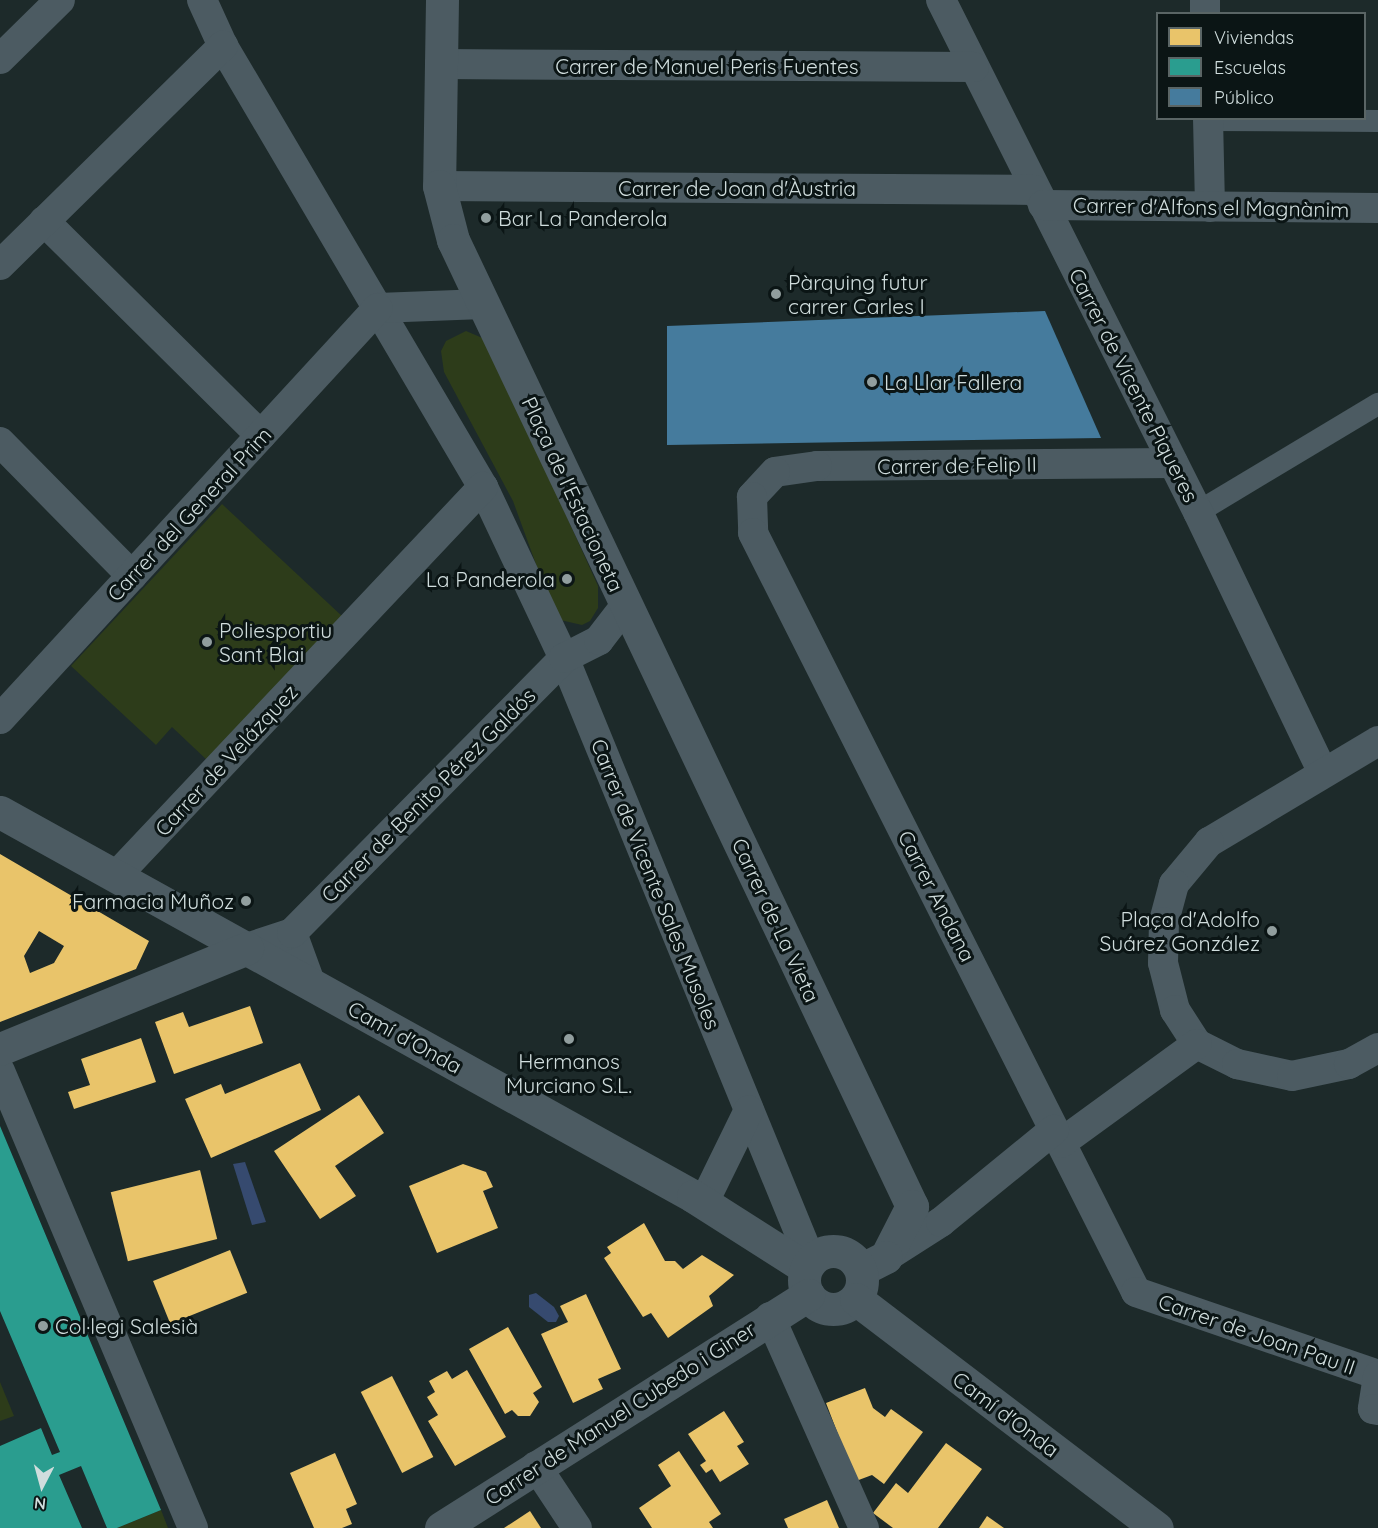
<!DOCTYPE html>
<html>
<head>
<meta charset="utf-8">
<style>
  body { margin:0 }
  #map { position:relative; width:1378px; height:1528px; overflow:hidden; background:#1d2a2a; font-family:Quicksand,sans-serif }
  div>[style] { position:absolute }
  .green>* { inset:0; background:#2d3c1a }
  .water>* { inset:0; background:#364a6f }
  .homes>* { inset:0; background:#e9c46a; transform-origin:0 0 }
  .schools>* { inset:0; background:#2a9d8f }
  .public>* { inset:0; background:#457b9d }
  .pedestrian>* { height:22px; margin:-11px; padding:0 11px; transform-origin:11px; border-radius:11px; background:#4c5b62 }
  .minor>* { height:30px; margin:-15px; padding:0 15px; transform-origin:15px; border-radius:15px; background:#4c5b62 }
  .tertiary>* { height:33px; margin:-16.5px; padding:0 16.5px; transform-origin:16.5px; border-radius:16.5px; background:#4c5b62 }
  .tertiary>.ring { margin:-16.5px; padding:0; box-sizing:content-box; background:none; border:33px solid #4c5b62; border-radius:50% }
  .dots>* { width:16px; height:16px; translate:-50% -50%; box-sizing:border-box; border:3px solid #0b1515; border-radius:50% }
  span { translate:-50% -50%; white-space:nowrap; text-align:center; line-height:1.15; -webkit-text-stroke:6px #0b1515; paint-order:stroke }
  .street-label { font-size:21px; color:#d0dddd }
  .poi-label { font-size:21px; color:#d0dddd }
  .left { translate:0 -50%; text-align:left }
  .right { translate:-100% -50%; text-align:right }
  .legend { position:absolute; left:1156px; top:12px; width:210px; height:108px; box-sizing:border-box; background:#0b1515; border:2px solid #5a6565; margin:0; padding:8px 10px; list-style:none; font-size:18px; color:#d0dddd }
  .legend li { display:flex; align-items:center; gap:12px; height:30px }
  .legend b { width:30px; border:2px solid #5a6565 }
  .north { position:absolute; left:12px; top:1456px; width:60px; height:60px; -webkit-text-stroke:4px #0b1515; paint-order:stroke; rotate:186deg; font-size:16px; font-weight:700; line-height:24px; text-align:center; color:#d0dddd }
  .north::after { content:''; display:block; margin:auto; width:21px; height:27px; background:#d0dddd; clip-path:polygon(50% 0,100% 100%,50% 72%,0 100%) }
</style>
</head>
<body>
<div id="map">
  <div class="green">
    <i style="clip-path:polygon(466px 331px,487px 340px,598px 586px,598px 608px,590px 621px,582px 625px,556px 619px,513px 501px,444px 372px,441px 351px,446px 341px)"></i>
    <i style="clip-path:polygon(222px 504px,343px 617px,208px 761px,172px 727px,156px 745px,71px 666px)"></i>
    <i style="clip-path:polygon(0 1382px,14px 1416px,0 1421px)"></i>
    <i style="clip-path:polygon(161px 1510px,168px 1528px,117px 1528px)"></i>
  </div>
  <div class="water">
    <i style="clip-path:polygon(245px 1162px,266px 1222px,252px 1225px,233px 1164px)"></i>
    <i style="clip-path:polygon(536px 1293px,554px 1307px,559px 1316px,556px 1322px,548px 1322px,529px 1307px,529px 1295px)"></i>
  </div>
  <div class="homes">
    <i style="clip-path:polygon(evenodd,0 854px,149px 941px,136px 969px,0 1022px,0 854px,39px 931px,64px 946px,54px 963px,30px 973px,24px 956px,39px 931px)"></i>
    <i style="clip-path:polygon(250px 1006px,263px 1043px,174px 1074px,155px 1022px,183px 1012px,189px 1027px)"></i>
    <i style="clip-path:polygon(141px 1038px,156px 1082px,74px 1109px,68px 1092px,90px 1085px,81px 1059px)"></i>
    <i style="clip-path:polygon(300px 1063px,321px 1110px,211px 1158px,185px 1099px,221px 1084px,225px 1094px)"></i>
    <i style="clip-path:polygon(359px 1095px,384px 1133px,335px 1166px,356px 1196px,320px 1219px,274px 1151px)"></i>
    <i style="clip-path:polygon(463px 1164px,486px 1172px,493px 1187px,483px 1191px,498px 1228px,437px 1253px,409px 1186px)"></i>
    <i style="left:200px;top:1170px;width:71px;height:92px;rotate:76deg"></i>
    <i style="clip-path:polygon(644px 1223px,665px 1261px,675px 1261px,683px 1269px,702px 1255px,734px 1275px,709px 1296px,713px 1306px,668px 1338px,651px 1313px,643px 1317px,604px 1258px,611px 1253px,607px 1247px)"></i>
    <i style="left:230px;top:1250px;width:46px;height:83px;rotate:68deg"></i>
    <i style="clip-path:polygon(586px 1294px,621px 1369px,598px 1379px,603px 1389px,573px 1403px,541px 1334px,568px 1322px,560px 1306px)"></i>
    <i style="clip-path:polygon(508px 1327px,542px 1387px,533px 1393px,539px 1402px,530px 1416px,518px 1416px,512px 1410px,505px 1414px,469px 1349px)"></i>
    <i style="clip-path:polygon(467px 1370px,506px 1437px,455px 1466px,428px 1421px,438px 1415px,427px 1397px,435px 1392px,429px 1381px,447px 1371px,452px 1379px)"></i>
    <i style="left:392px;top:1376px;width:91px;height:35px;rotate:63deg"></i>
    <i style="clip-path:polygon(865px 1388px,873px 1408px,885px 1417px,891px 1409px,923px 1432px,884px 1484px,872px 1475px,856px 1481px,826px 1403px)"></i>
    <i style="clip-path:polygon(724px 1411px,744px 1442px,737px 1446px,749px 1464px,720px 1482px,712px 1469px,706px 1473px,700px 1465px,706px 1461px,688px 1434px)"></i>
    <i style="clip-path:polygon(946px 1443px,982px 1469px,938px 1528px,893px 1528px,873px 1513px,896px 1483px,908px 1493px)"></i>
    <i style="clip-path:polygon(679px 1451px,721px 1514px,709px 1522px,713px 1528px,652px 1528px,639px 1508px,671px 1486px,658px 1465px)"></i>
    <i style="clip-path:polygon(335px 1453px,357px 1504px,346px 1509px,352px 1524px,342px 1528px,314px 1528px,290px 1473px)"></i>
    <i style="clip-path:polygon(827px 1500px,839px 1528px,788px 1528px,784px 1519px)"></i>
    <i style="clip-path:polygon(530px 1511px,541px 1528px,504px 1528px)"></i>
    <i style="clip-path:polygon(987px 1516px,1004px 1528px,979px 1528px)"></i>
  </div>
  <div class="schools">
    <i style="clip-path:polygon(0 1126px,161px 1510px,117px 1528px,107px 1528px,81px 1466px,59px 1475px,82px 1528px,0 1528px,0 1446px,41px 1428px,52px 1455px,60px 1452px,0 1311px)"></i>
  </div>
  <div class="public">
    <i style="clip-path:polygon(1045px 311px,1101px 438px,667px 445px,667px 326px)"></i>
  </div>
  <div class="pedestrian">
    <i style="left:1208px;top:120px;width:170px;rotate:0.3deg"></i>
    <i style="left:1198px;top:512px;width:210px;rotate:-31deg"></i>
  </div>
  <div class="minor">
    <i style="left:202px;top:0;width:51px;rotate:65.5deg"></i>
    <i style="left:223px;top:46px;width:512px;rotate:59.48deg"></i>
    <i style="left:483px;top:487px;width:189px;rotate:64.7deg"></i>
    <i style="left:564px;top:658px;width:652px;rotate:67.73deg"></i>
    <i style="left:941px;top:0;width:573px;rotate:63.35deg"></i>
    <i style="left:1198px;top:512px;width:289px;rotate:64.4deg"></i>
    <i style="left:1205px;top:0;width:14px;rotate:90deg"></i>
    <i style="left:0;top:59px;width:84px;rotate:-44.5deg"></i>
    <i style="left:440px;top:64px;width:534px;rotate:0.32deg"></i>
    <i style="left:1208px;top:118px;width:89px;rotate:88.7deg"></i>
    <i style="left:439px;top:186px;width:596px;rotate:0.38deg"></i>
    <i style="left:1043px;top:205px;width:335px;rotate:0.5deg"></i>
    <i style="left:44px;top:221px;width:305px;rotate:44.7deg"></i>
    <i style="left:0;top:265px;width:313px;rotate:-44.5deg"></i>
    <i style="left:378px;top:308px;width:105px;rotate:-2.2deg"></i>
    <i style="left:0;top:442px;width:188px;rotate:45.4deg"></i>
    <i style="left:1173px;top:463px;width:356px;rotate:179.5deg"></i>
    <i style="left:817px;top:466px;width:42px;rotate:171.9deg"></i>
    <i style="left:775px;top:472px;width:34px;rotate:133deg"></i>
    <i style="left:752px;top:497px;width:36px;rotate:88deg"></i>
    <i style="left:753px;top:533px;width:850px;rotate:63.22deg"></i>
    <i style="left:1136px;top:1292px;width:256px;rotate:18.9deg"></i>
    <i style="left:0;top:719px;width:558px;rotate:-47.4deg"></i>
    <i style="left:1378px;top:741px;width:197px;rotate:149.1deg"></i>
    <i style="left:1209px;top:842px;width:55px;rotate:129.8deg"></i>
    <i style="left:1174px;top:884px;width:39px;rotate:105deg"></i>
    <i style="left:1164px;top:922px;width:41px;rotate:91.4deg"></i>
    <i style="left:1163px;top:963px;width:49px;rotate:75.7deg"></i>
    <i style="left:1175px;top:1010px;width:40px;rotate:57.1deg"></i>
    <i style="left:1197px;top:1044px;width:45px;rotate:26.6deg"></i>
    <i style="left:1237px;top:1064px;width:56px;rotate:12.3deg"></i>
    <i style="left:1292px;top:1076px;width:58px;rotate:-11.9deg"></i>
    <i style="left:1349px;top:1064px;width:33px;rotate:-29deg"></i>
    <i style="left:116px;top:876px;width:535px;rotate:-46.67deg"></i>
    <i style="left:292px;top:933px;width:55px;rotate:69.9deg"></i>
    <i style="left:247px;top:948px;width:47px;rotate:-18.4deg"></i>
    <i style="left:292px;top:933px;width:387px;rotate:-45.3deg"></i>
    <i style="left:564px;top:658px;width:39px;rotate:-27deg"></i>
    <i style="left:599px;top:640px;width:44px;rotate:-52.4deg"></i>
    <i style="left:0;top:1071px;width:496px;rotate:67.1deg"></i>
    <i style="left:1061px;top:1143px;width:168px;rotate:-36.1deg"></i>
    <i style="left:704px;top:1202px;width:102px;rotate:-63.9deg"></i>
    <i style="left:886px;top:1257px;width:65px;rotate:-32.5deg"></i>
    <i style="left:941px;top:1222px;width:146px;rotate:-39.2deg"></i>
    <i style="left:770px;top:1317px;width:231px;rotate:66deg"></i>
    <i style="left:1378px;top:1376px;width:33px;rotate:99deg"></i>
    <i style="left:1373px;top:1409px;width:5px;rotate:11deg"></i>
    <i style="left:536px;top:1466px;width:74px;rotate:56.5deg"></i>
  </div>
  <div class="tertiary">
    <i style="left:442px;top:0;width:186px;rotate:90.9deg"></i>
    <i style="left:439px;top:186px;width:56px;rotate:75.5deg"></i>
    <i style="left:453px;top:240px;width:1070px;rotate:64.59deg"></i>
    <i style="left:912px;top:1206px;width:57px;rotate:117deg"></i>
    <i style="left:886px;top:1257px;width:28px;rotate:153deg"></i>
    <i style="left:0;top:812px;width:792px;rotate:28.99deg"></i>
    <i style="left:693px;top:1196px;width:134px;rotate:32.5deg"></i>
    <i style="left:0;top:1049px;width:267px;rotate:-22.2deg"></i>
    <i class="ring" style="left:804px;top:1251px;width:25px;height:25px"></i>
    <i style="left:856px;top:1299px;width:378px;rotate:37.3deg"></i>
    <i style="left:441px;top:1528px;width:435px;rotate:-32.4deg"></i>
  </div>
  <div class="dots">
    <i style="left:486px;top:218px;background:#919e9e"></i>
    <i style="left:776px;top:294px;background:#919e9e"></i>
    <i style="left:872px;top:382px;background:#919e9e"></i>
    <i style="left:567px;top:579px;background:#919e9e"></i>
    <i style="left:207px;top:642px;background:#919e9e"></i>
    <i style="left:246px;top:901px;background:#919e9e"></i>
    <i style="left:1272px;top:931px;background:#919e9e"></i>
    <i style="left:569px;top:1039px;background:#919e9e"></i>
    <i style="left:43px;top:1326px;background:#919e9e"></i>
  </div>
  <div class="street-label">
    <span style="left:707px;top:66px">Carrer de Manuel Peris Fuentes</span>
    <span style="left:737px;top:188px">Carrer de Joan d'Àustria</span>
    <span style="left:1211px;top:207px;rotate:1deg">Carrer d'Alfons el Magnànim</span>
    <span style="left:1134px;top:385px;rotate:63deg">Carrer de Vicente Piqueres</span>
    <span style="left:957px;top:465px;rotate:-1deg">Carrer de Felip II</span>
    <span style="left:573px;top:494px;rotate:65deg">Plaça de l'Estacioneta</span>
    <span style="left:189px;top:514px;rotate:-47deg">Carrer del General Prim</span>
    <span style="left:226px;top:760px;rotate:-47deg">Carrer de Velázquez</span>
    <span style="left:428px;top:795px;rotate:-45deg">Carrer de Benito Pérez Galdós</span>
    <span style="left:656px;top:884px;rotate:68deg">Carrer de Vicente Sales Musoles</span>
    <span style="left:937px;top:896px;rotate:63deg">Carrer Andana</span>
    <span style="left:776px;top:920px;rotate:65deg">Carrer de La Vieta</span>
    <span style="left:405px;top:1037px;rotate:29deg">Camí d'Onda</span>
    <span style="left:1257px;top:1334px;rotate:19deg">Carrer de Joan Pau II</span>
    <span style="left:620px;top:1413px;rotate:-33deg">Carrer de Manuel Cubedo i Giner</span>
    <span style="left:1006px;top:1414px;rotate:37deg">Camí d'Onda</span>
  </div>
  <div class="poi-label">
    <span class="left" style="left:498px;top:218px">Bar La Panderola</span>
    <span class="left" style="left:788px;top:294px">Pàrquing futur<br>carrer Carles I</span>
    <span class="left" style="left:884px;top:382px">La Llar Fallera</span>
    <span class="right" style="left:555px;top:579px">La Panderola</span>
    <span class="left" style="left:219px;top:642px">Poliesportiu<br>Sant Blai</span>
    <span class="right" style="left:234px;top:901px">Farmacia Muñoz</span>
    <span class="right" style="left:1260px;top:931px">Plaça d'Adolfo<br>Suárez González</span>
    <span style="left:569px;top:1073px">Hermanos<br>Murciano S.L.</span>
    <span class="left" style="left:55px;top:1326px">Col·legi Salesià</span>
  </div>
  <ul class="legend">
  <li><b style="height:16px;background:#e9c46a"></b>Viviendas</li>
  <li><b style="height:16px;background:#2a9d8f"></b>Escuelas</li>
  <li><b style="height:16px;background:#457b9d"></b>Público</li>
  </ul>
  <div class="north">N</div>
</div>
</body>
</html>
